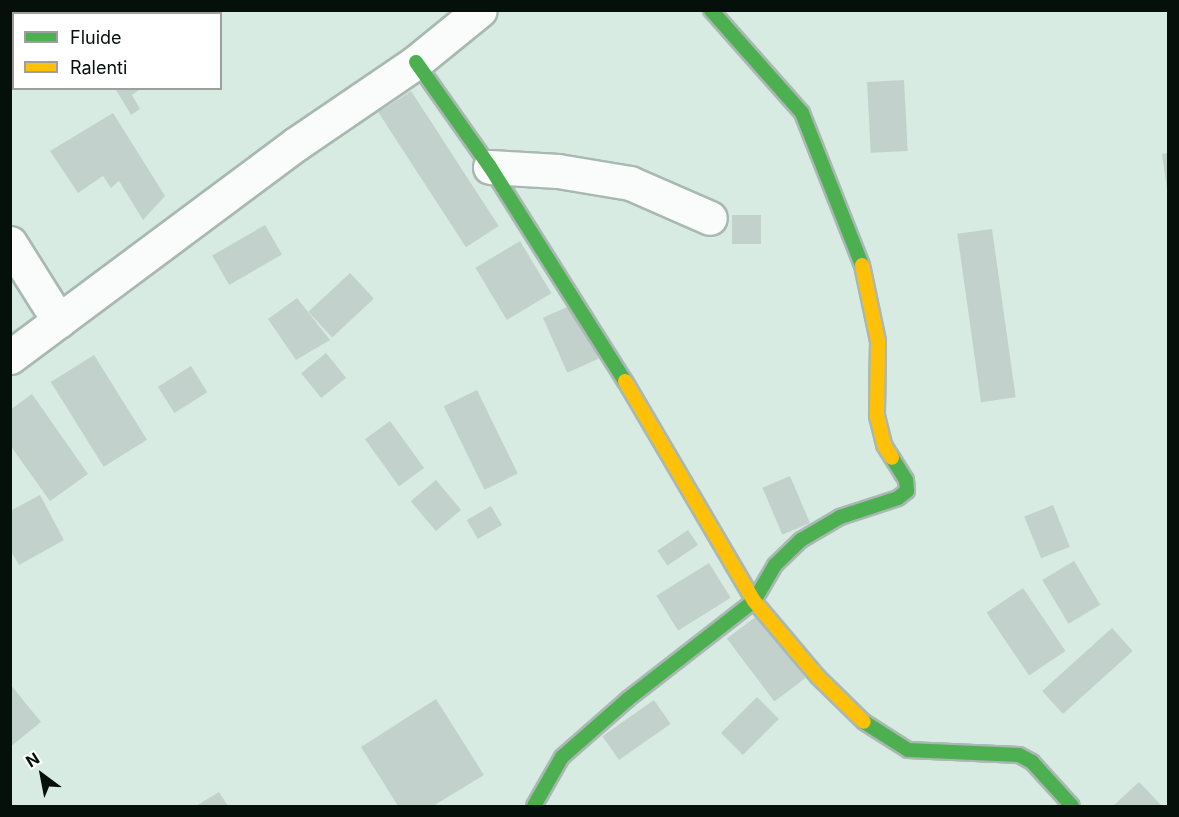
<!DOCTYPE html>
<html>
<head>
<meta charset="utf-8">
<style>
  body { margin:0 }
  #map { position:relative; width:1179px; height:817px; overflow:hidden; background:#d8ebe3; font-family:Inter,sans-serif }
  div>[style] { position:absolute }
  .building>* { inset:0; background:#c2d1cb; transform-origin:0 0 }
  .roads { filter:drop-shadow(2px 0 #a9b8b2) drop-shadow(-2px 0 #a9b8b2) drop-shadow(0 2px #a9b8b2) drop-shadow(0 -2px #a9b8b2) }
  .street>* { height:33px; margin:-16.5px; padding:0 16.5px; transform-origin:16.5px; border-radius:16.5px; background:#f9fcfb }
  .fast>* { height:14px; margin:-7px; padding:0 7px; transform-origin:7px; border-radius:7px; background:#4caf50 }
  .slow>* { height:14px; margin:-7px; padding:0 7px; transform-origin:7px; border-radius:7px; background:#ffc107 }
  span { translate:-50% -50%; white-space:nowrap; text-align:center; line-height:1.15; -webkit-text-stroke:4.5px #fff; paint-order:stroke }
  .frame { position:absolute; inset:0; border:12px solid #05100b; pointer-events:none }
  .legend { position:absolute; left:12px; top:12px; width:210px; height:78px; box-sizing:border-box; background:#fff; border:2px solid #9b9f9d; margin:0; padding:8px 10px; list-style:none; font-size:18px; color:#05100b }
  .legend li { display:flex; align-items:center; gap:12px; height:30px }
  .legend b { width:30px; border:2px solid #9b9f9d }
  .north { position:absolute; left:12px; top:745px; width:60px; height:60px; -webkit-text-stroke:4px #fff; paint-order:stroke; rotate:328deg; font-size:16px; font-weight:700; line-height:24px; text-align:center; color:#05100b }
  .north::after { content:''; display:block; margin:auto; width:21px; height:27px; background:#05100b; clip-path:polygon(50% 0,100% 100%,50% 72%,0 100%) }
</style>
</head>
<body>
<div id="map">
  <div class="building">
    <i style="clip-path:polygon(48px 10px,119px 10px,114px 14px)"></i>
    <i style="clip-path:polygon(171px 10px,200px 10px,202px 14px,166px 14px)"></i>
    <i style="left:904px;top:80px;width:71px;height:37px;rotate:87deg"></i>
    <i style="clip-path:polygon(115px 88px,142px 88px,132px 95px,140px 109px,131px 115px)"></i>
    <i style="left:411px;top:91px;width:161px;height:39px;rotate:57deg"></i>
    <i style="clip-path:polygon(113px 113px,165px 196px,143px 220px,119px 181px,111px 188px,103px 176px,78px 193px,50px 151px)"></i>
    <i style="clip-path:polygon(1168px 153px,1168px 189px,1167px 189px,1162px 154px)"></i>
    <i style="left:732px;top:215px;width:29px;height:29px"></i>
    <i style="left:265px;top:225px;width:34px;height:61px;rotate:60deg"></i>
    <i style="left:992px;top:229px;width:170px;height:35px;rotate:82deg"></i>
    <i style="left:520px;top:241px;width:61px;height:52px;rotate:59deg"></i>
    <i style="left:350px;top:273px;width:35px;height:57px;rotate:47deg"></i>
    <i style="clip-path:polygon(297px 298px,330px 340px,296px 360px,268px 319px)"></i>
    <i style="left:574px;top:304px;width:60px;height:34px;rotate:66deg"></i>
    <i style="left:326px;top:353px;width:32px;height:32px;rotate:51deg"></i>
    <i style="left:94px;top:355px;width:100px;height:51px;rotate:58deg"></i>
    <i style="left:191px;top:366px;width:31px;height:39px;rotate:58deg"></i>
    <i style="left:477px;top:390px;width:93px;height:37px;rotate:64deg"></i>
    <i style="clip-path:polygon(32px 394px,88px 474px,50px 501px,10px 445px,10px 410px)"></i>
    <i style="left:390px;top:421px;width:58px;height:31px;rotate:54deg"></i>
    <i style="left:790px;top:476px;width:51px;height:30px;rotate:67deg"></i>
    <i style="left:436px;top:480px;width:39px;height:33px;rotate:50deg"></i>
    <i style="clip-path:polygon(40px 495px,64px 540px,19px 565px,10px 550px,10px 511px)"></i>
    <i style="left:1053px;top:505px;width:45px;height:31px;rotate:68deg"></i>
    <i style="left:491px;top:506px;width:22px;height:28px;rotate:60deg"></i>
    <i style="left:688px;top:530px;width:18px;height:37px;rotate:56deg"></i>
    <i style="left:1074px;top:561px;width:51px;height:37px;rotate:59deg"></i>
    <i style="left:709px;top:563px;width:41px;height:62px;rotate:58deg"></i>
    <i style="left:1023px;top:588px;width:76px;height:44px;rotate:56deg"></i>
    <i style="left:758px;top:615px;width:79px;height:39px;rotate:53deg"></i>
    <i style="left:1112px;top:628px;width:31px;height:94px;rotate:48deg"></i>
    <i style="clip-path:polygon(10px 684px,41px 722px,10px 747px)"></i>
    <i style="left:757px;top:697px;width:31px;height:51px;rotate:45deg"></i>
    <i style="clip-path:polygon(436px 699px,484px 775px,433px 806px,398px 806px,361px 747px)"></i>
    <i style="left:654px;top:700px;width:29px;height:63px;rotate:55deg"></i>
    <i style="clip-path:polygon(1139px 782px,1162px 806px,1113px 806px)"></i>
    <i style="clip-path:polygon(219px 792px,228px 806px,196px 806px)"></i>
  </div>
  <div class="roads">
    <div class="street">
      <i style="left:490px;top:167px;width:68px;rotate:3.4deg"></i>
      <i style="left:558px;top:171px;width:73px;rotate:9.5deg"></i>
      <i style="left:630px;top:183px;width:87px;rotate:23.6deg"></i>
      <i style="left:10px;top:243px;width:92px;rotate:57.9deg"></i>
      <i style="left:10px;top:357px;width:357px;rotate:-36.7deg"></i>
      <i style="left:296px;top:144px;width:145px;rotate:-34.3deg"></i>
      <i style="left:416px;top:62px;width:82px;rotate:-39.1deg"></i>
    </div>
    <div class="fast">
      <i style="left:711px;top:10px;width:137px;rotate:48.5deg"></i>
      <i style="left:802px;top:113px;width:163px;rotate:68.5deg"></i>
      <i style="left:416px;top:62px;width:128px;rotate:54.8deg"></i>
      <i style="left:490px;top:167px;width:253px;rotate:57.8deg"></i>
      <i style="left:864px;top:722px;width:52px;rotate:32.5deg"></i>
      <i style="left:908px;top:750px;width:111px;rotate:2.6deg"></i>
      <i style="left:1019px;top:755px;width:15px;rotate:28deg"></i>
      <i style="left:1032px;top:762px;width:59px;rotate:47.7deg"></i>
      <i style="left:534px;top:806px;width:56px;rotate:-60.3deg"></i>
      <i style="left:562px;top:757px;width:88px;rotate:-41.3deg"></i>
      <i style="left:628px;top:699px;width:160px;rotate:-37.9deg"></i>
      <i style="left:754px;top:601px;width:42px;rotate:-59.7deg"></i>
      <i style="left:775px;top:565px;width:36px;rotate:-44deg"></i>
      <i style="left:801px;top:540px;width:45px;rotate:-30.5deg"></i>
      <i style="left:840px;top:517px;width:61px;rotate:-18.1deg"></i>
      <i style="left:898px;top:498px;width:11px;rotate:-38deg"></i>
      <i style="left:907px;top:491px;width:11px;rotate:-95deg"></i>
      <i style="left:906px;top:480px;width:26px;rotate:-122deg"></i>
    </div>
    <div class="slow">
      <i style="left:862px;top:265px;width:78px;rotate:78.1deg"></i>
      <i style="left:878px;top:341px;width:75px;rotate:90.8deg"></i>
      <i style="left:877px;top:416px;width:30px;rotate:76deg"></i>
      <i style="left:884px;top:445px;width:15px;rotate:58deg"></i>
      <i style="left:625px;top:381px;width:255px;rotate:59.6deg"></i>
      <i style="left:754px;top:601px;width:99px;rotate:49.9deg"></i>
      <i style="left:818px;top:677px;width:64px;rotate:44.4deg"></i>
    </div>
  </div>
  <div class="frame"></div>
  <ul class="legend">
  <li><b style="height:8px;background:#4caf50"></b>Fluide</li>
  <li><b style="height:8px;background:#ffc107"></b>Ralenti</li>
  </ul>
  <div class="north">N</div>
</div>
</body>
</html>
